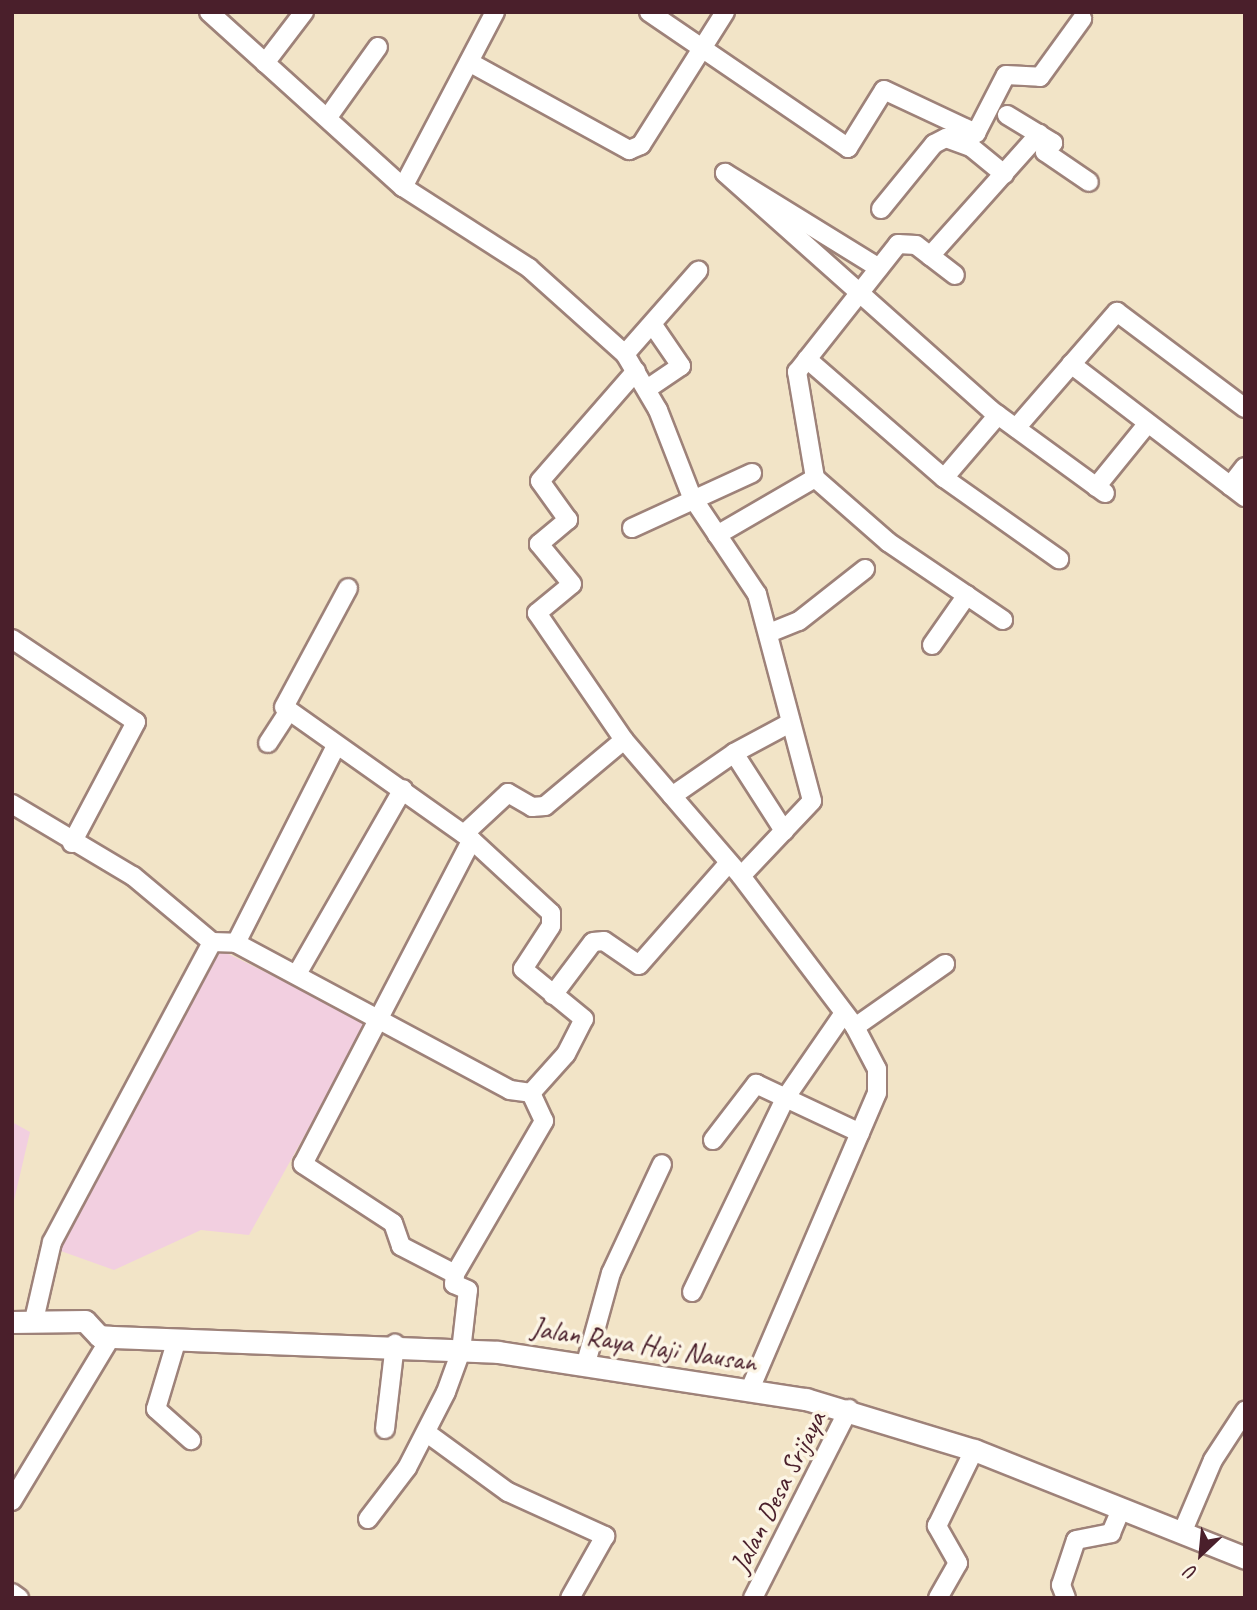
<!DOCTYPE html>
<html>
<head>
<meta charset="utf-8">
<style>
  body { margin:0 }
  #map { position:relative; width:1257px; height:1610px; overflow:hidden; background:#f2e4c7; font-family:Caveat,sans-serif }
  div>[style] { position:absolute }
  .built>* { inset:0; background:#f2cfe0 }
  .roads { filter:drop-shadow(2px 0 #9e8279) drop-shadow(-2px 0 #9e8279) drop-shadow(0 2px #9e8279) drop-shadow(0 -2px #9e8279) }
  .minor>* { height:18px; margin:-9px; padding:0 9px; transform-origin:9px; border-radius:9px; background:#fff }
  .tertiary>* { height:21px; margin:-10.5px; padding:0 10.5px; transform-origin:10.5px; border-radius:10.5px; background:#fff }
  span { translate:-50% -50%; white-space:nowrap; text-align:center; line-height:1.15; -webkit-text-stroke:7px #fcf5e5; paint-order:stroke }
  .street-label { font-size:28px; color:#4a1f2b }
  .frame { position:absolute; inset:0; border:14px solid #4a1f2b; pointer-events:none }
  .north { position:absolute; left:1166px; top:1519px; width:70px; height:70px; -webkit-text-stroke:5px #fcf5e5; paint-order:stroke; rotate:206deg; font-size:19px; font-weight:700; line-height:28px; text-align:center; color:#4a1f2b }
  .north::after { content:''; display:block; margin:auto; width:24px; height:32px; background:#4a1f2b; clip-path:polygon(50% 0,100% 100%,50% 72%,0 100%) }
</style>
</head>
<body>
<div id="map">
  <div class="built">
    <i style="clip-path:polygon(216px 948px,368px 1022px,249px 1235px,201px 1230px,114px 1270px,58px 1250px)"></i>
    <i style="clip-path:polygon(12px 1122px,30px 1132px,12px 1209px)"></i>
  </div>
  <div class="roads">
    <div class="minor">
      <i style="left:209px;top:12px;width:261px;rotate:42.1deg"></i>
      <i style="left:495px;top:12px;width:198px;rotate:117.7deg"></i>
      <i style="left:403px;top:187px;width:150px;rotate:32.7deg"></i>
      <i style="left:529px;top:268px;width:129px;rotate:41.9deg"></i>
      <i style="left:625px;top:354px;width:65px;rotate:59.5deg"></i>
      <i style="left:658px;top:410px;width:93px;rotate:68.7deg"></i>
      <i style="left:692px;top:497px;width:117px;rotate:56.2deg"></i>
      <i style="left:757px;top:594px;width:214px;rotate:75.1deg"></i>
      <i style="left:812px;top:801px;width:103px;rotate:133.4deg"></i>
      <i style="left:741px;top:876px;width:189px;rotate:52.9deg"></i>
      <i style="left:855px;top:1027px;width:47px;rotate:62.4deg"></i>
      <i style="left:877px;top:1069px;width:24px;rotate:90deg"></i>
      <i style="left:877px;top:1093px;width:322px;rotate:113.2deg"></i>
      <i style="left:649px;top:12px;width:241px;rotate:34.3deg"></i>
      <i style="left:848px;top:148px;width:68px;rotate:-58.2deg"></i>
      <i style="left:884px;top:90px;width:102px;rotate:25.1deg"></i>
      <i style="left:976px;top:133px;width:65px;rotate:-62.7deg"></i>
      <i style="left:1006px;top:75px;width:34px;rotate:3deg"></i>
      <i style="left:1040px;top:77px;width:72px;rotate:-54.1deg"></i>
      <i style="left:469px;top:62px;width:183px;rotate:28.8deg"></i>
      <i style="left:629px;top:150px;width:13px;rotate:-23deg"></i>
      <i style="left:641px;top:145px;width:157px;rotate:-57.7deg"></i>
      <i style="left:265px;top:63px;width:64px;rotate:-52.6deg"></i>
      <i style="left:1007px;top:115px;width:54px;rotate:31.3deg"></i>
      <i style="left:1053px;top:143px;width:12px;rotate:132deg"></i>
      <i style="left:1045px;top:152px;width:53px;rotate:34.3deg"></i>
      <i style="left:328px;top:117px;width:86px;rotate:-54.5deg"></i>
      <i style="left:881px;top:209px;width:84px;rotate:-50.8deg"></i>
      <i style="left:934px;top:144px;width:13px;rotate:-27deg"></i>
      <i style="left:946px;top:138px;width:27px;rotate:20deg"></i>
      <i style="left:971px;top:147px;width:43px;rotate:39.3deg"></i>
      <i style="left:930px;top:256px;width:164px;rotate:-48.2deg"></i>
      <i style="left:879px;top:268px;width:181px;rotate:-148.3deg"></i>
      <i style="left:725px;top:173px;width:356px;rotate:41.7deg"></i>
      <i style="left:991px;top:410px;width:141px;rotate:36.1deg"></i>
      <i style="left:625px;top:354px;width:111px;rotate:-48.7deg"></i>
      <i style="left:807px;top:359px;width:181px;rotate:41deg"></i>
      <i style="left:944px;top:478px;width:141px;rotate:35.2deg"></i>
      <i style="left:1071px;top:364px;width:219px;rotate:37.4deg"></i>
      <i style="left:647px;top:389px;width:41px;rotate:-34.1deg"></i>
      <i style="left:681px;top:366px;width:46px;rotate:-124.4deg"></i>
      <i style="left:1016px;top:428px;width:154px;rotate:-49deg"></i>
      <i style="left:1117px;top:312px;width:160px;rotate:36.9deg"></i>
      <i style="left:815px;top:478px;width:97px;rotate:41.2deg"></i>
      <i style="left:888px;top:542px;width:139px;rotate:34.1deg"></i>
      <i style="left:944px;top:478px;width:83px;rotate:-49.4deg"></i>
      <i style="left:1230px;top:486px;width:24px;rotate:-52deg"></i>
      <i style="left:1096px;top:487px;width:82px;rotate:-50.9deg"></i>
      <i style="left:632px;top:528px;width:132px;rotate:-24.6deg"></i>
      <i style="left:717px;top:535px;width:113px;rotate:-30.2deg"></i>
      <i style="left:815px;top:478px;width:108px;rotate:-99.6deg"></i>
      <i style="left:797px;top:372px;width:163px;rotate:-51.7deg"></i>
      <i style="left:898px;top:244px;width:18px;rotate:3deg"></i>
      <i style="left:916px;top:245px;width:49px;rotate:37.6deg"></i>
      <i style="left:769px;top:633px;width:32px;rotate:-22deg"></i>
      <i style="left:799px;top:621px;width:84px;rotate:-38.2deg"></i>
      <i style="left:12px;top:639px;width:149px;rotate:33.8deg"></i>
      <i style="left:136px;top:722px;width:137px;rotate:117.9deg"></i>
      <i style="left:932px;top:645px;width:61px;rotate:-55deg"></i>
      <i style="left:624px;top:740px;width:154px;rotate:-124.4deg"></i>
      <i style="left:537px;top:613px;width:45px;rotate:-39.6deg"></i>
      <i style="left:572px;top:584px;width:52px;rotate:-129.5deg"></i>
      <i style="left:539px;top:544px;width:38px;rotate:-40deg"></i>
      <i style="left:568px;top:520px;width:48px;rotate:-125.7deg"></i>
      <i style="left:540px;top:481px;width:146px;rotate:-48.9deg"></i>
      <i style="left:268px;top:743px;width:35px;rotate:-57deg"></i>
      <i style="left:734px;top:753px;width:64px;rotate:-28.2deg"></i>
      <i style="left:672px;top:796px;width:75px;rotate:-34.7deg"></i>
      <i style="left:734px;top:753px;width:93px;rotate:57.3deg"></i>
      <i style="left:12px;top:804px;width:141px;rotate:30.8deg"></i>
      <i style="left:133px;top:876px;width:103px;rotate:39.9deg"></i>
      <i style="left:212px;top:942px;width:24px;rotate:2deg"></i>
      <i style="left:236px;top:943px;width:311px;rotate:28.2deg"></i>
      <i style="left:510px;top:1090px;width:21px;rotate:8deg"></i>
      <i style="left:531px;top:1093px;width:52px;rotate:-48.1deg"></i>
      <i style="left:566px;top:1054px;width:39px;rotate:-63deg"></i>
      <i style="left:584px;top:1019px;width:79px;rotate:-140.7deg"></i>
      <i style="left:523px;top:969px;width:51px;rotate:-56.9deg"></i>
      <i style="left:551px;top:926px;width:13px;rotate:-90deg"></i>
      <i style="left:551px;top:913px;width:108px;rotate:-137.3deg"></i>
      <i style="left:472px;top:840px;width:230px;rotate:-144.7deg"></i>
      <i style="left:284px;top:707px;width:135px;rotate:-61.7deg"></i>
      <i style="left:464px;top:834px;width:60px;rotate:-43deg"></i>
      <i style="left:508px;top:793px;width:28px;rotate:30deg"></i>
      <i style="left:532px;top:807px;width:13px;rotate:-4deg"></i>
      <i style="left:545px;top:806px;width:103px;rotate:-39.9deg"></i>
      <i style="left:624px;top:740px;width:179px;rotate:49.3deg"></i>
      <i style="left:236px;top:943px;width:219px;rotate:-63.1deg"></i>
      <i style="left:297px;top:974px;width:213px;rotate:-60.2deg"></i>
      <i style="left:553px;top:995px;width:66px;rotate:-53deg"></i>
      <i style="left:593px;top:942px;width:11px;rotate:-5deg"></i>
      <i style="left:604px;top:941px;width:42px;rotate:34.4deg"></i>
      <i style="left:639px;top:965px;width:133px;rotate:-48.7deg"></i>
      <i style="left:855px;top:1027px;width:110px;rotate:-35deg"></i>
      <i style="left:713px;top:1140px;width:71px;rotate:-52.5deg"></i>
      <i style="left:756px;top:1084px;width:115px;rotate:25.2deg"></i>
      <i style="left:455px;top:1274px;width:61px;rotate:-152.6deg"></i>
      <i style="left:401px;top:1246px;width:24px;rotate:-109deg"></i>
      <i style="left:393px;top:1223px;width:108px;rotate:-146.8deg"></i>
      <i style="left:303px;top:1164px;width:365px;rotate:-62.5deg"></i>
      <i style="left:692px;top:1292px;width:216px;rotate:-64.3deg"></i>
      <i style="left:786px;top:1097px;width:102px;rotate:-55.4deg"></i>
      <i style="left:34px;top:1320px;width:80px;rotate:-77deg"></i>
      <i style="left:52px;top:1242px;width:340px;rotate:-61.9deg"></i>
      <i style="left:177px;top:1339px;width:73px;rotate:106.7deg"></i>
      <i style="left:156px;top:1409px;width:47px;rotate:41.5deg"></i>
      <i style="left:586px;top:1363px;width:93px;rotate:-74.5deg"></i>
      <i style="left:611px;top:1273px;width:120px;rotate:-64.9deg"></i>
      <i style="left:385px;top:1429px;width:86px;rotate:-83.3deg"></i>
      <i style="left:427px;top:1433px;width:100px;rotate:36.1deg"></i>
      <i style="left:508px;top:1492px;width:107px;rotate:24.4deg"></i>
      <i style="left:605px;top:1536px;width:71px;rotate:119.4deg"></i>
      <i style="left:12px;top:1501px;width:192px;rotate:-58.9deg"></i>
      <i style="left:368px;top:1519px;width:64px;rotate:-52.6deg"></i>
      <i style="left:407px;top:1468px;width:85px;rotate:-62.8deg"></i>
      <i style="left:446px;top:1392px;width:44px;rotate:-69.9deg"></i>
      <i style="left:461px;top:1351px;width:61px;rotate:-83.5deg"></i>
      <i style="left:468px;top:1290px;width:15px;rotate:-157deg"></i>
      <i style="left:454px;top:1284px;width:10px;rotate:-84deg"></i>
      <i style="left:455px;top:1274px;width:177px;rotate:-59.8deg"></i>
      <i style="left:544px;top:1121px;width:31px;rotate:-115deg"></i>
      <i style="left:1182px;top:1533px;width:79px;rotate:-67deg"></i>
      <i style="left:1213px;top:1460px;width:59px;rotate:-56.9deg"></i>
      <i style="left:12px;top:1593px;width:9px;rotate:36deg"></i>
      <i style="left:753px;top:1598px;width:212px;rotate:-63.1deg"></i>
      <i style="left:938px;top:1598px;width:40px;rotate:-60.3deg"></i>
      <i style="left:958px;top:1563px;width:43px;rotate:-119.6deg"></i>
      <i style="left:937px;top:1526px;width:85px;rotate:-64deg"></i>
      <i style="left:1066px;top:1598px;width:14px;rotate:-111deg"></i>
      <i style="left:1061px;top:1585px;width:47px;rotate:-71.6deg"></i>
      <i style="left:1076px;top:1540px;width:36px;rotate:-11deg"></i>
      <i style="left:1111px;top:1533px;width:26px;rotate:-67deg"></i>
    </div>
    <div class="tertiary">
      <i style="left:12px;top:1322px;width:73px;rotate:-0.8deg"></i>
      <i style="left:85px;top:1321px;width:21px;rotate:47deg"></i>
      <i style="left:99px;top:1336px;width:12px;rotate:5deg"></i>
      <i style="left:111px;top:1337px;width:387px;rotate:2.2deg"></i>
      <i style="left:498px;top:1352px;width:312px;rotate:8.7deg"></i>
      <i style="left:806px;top:1399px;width:176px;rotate:16.9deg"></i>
      <i style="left:974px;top:1450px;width:292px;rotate:21.7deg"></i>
    </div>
  </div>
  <div class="street-label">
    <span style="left:644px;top:1345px;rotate:9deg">Jalan Raya Haji Nausan</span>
    <span style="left:778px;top:1492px;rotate:-63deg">Jalan Desa Srijaya</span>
  </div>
  <div class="frame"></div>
  <div class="north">U</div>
</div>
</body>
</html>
